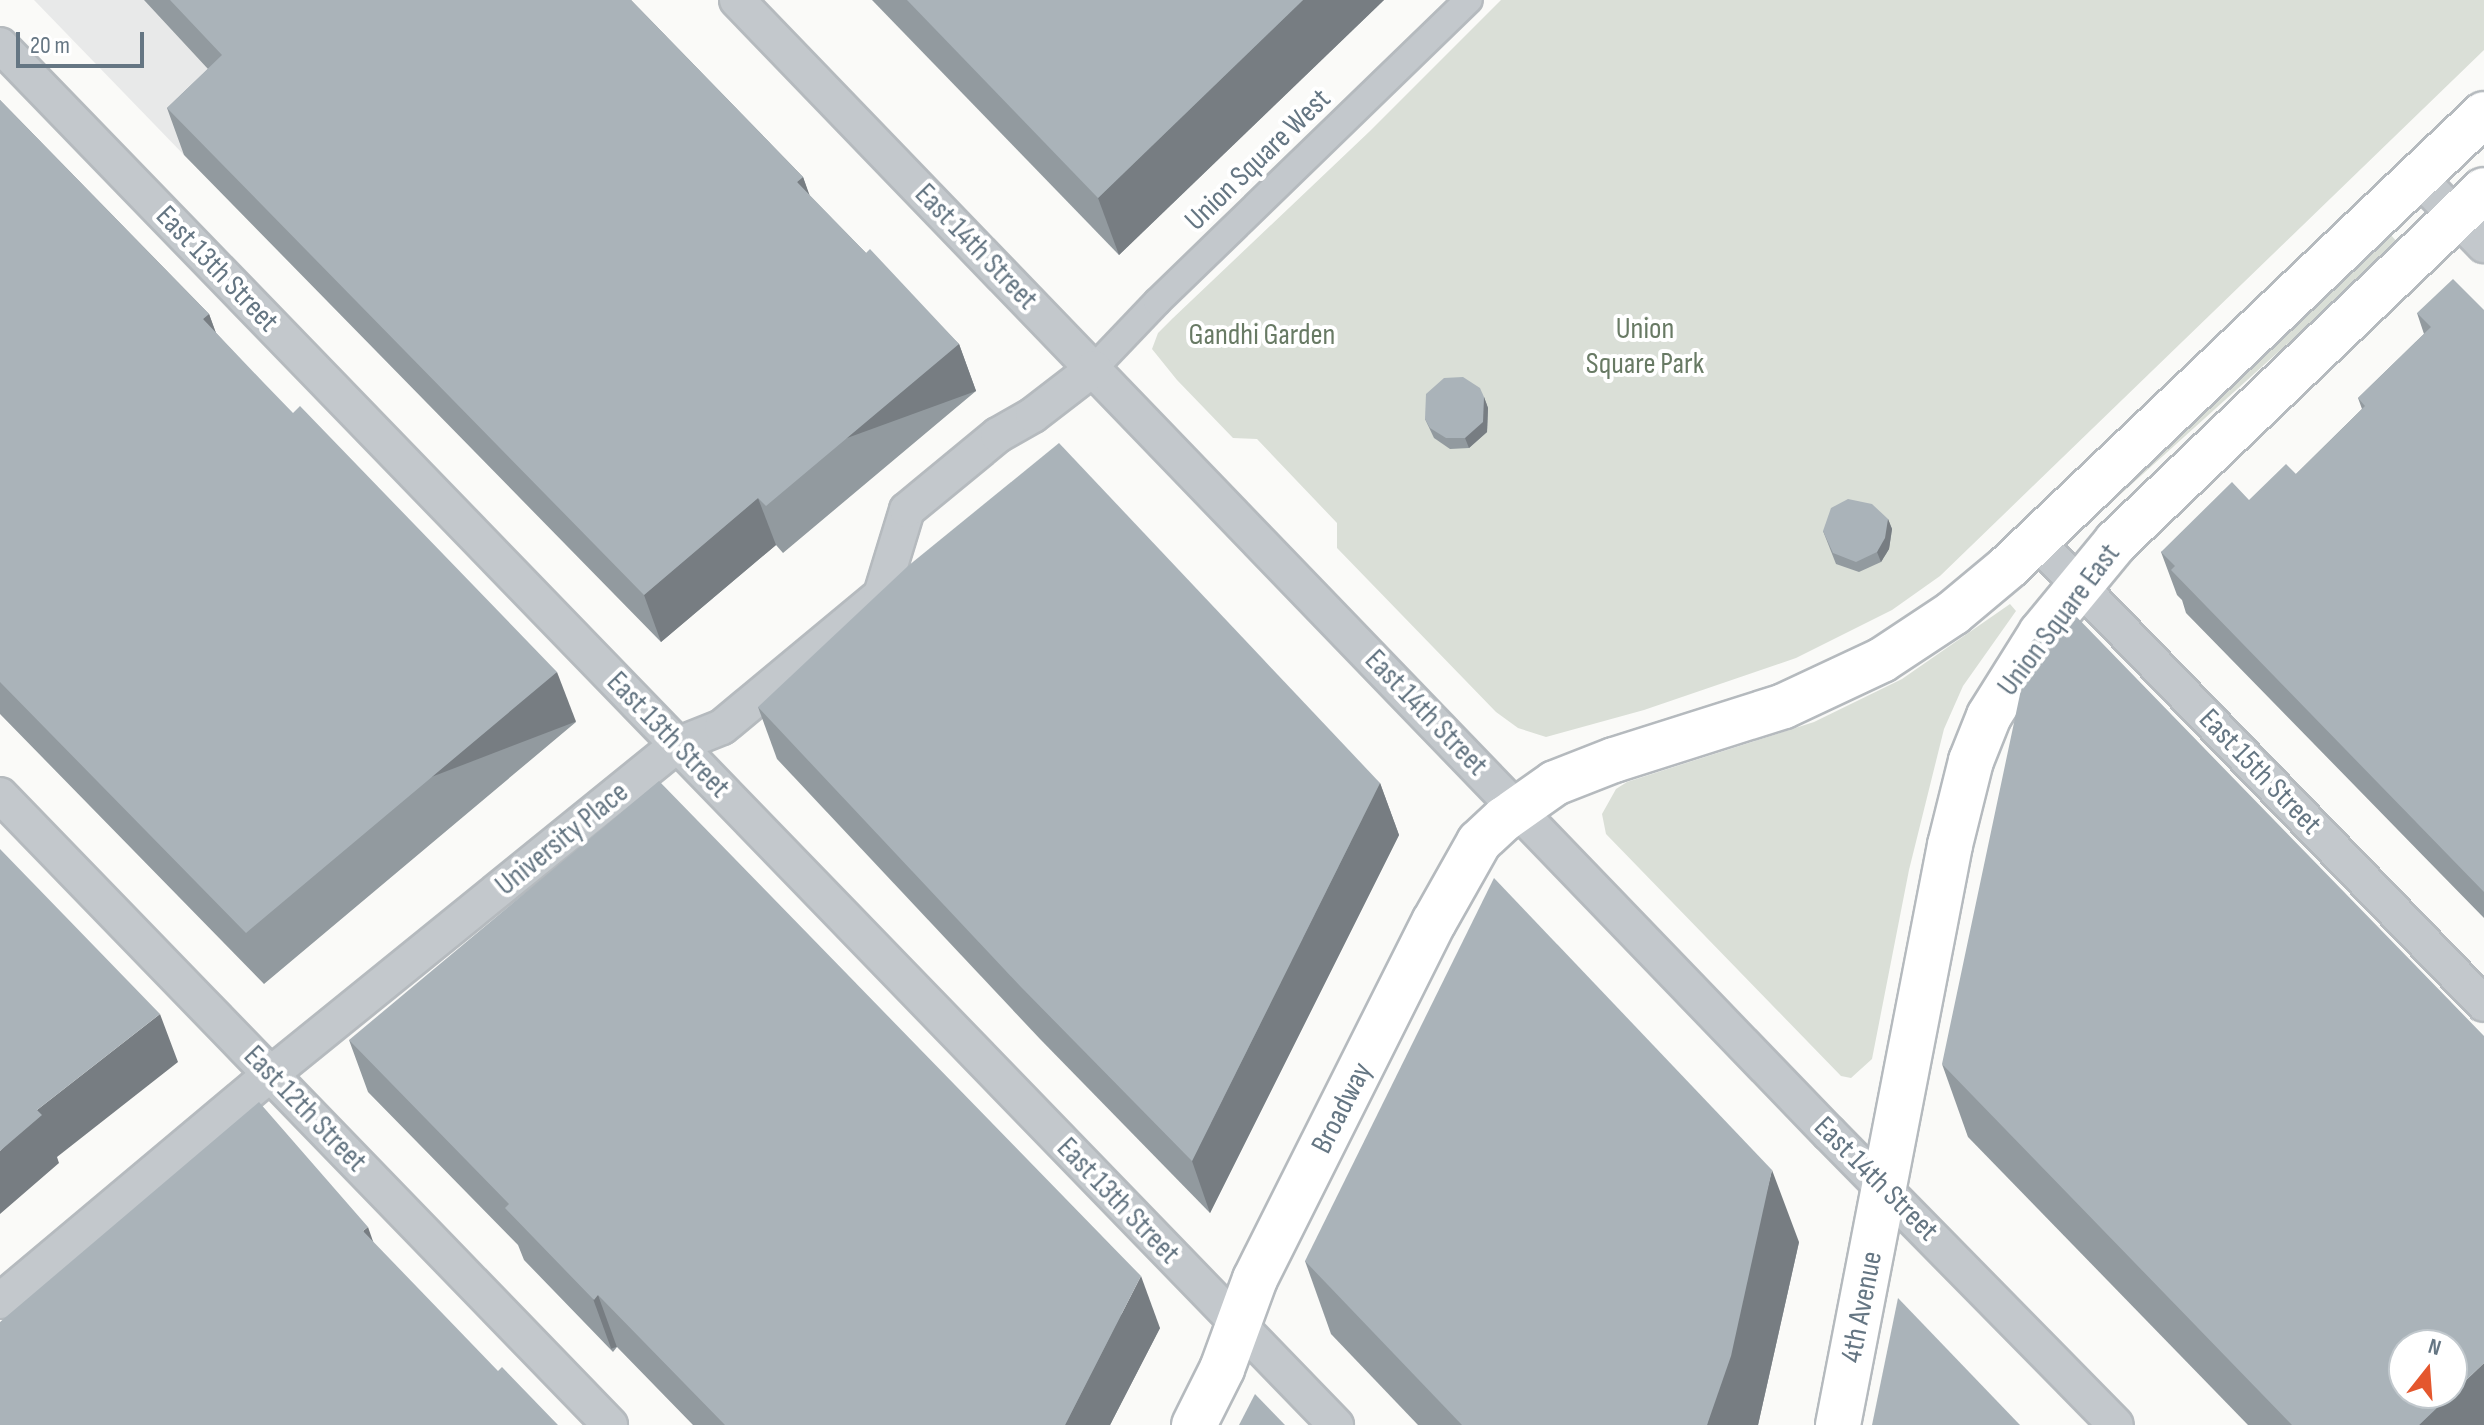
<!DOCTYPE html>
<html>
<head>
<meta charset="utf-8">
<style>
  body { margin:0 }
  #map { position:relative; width:2484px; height:1425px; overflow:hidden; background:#fafaf8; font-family:"Sofia Sans Condensed",sans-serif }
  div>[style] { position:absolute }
  .built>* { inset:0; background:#e8e9e9 }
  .green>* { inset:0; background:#dadfd7; transform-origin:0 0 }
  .roads { filter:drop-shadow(2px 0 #b5babe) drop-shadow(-2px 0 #b5babe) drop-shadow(0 2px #b5babe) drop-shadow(0 -2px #b5babe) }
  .pedestrian>* { height:26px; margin:-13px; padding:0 13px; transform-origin:13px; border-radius:13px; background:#c3c8cc }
  .minor>* { height:34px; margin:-17px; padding:0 17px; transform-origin:17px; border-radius:17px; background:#c3c8cc }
  .primary>* { height:44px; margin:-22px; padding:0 22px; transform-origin:22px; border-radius:22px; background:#fff }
  .wall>* { inset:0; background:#929a9f }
  .shaded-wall>* { inset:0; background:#777d82; transform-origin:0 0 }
  .building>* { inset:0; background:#aab3b9 }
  span { translate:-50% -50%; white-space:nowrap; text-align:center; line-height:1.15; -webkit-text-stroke:8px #fff; paint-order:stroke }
  .street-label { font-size:30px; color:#657683 }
  .park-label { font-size:30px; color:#687a64 }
  .north { position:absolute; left:2388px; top:1329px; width:80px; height:80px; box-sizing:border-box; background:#fff; border:2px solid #c1c8cd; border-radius:50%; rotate:17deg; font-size:22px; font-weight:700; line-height:32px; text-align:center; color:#657683 }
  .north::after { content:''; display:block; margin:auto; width:28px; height:36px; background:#e4572e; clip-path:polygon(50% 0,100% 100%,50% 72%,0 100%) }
  .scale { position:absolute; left:16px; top:32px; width:128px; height:36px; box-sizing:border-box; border:4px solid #657683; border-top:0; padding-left:10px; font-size:24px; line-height:28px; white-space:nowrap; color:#657683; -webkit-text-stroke:6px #fff; paint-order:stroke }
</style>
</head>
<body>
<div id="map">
  <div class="built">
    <i style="clip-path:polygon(34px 0,325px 0,184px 155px)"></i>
  </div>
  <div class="green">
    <i style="clip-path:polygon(1501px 0,2484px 0,2484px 50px,1940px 576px,1892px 610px,1796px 658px,1644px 710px,1546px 737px,1518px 728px,1496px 712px,1337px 548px,1337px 523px,1257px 439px,1233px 438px,1177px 380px,1152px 349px,1158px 333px,1172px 319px,1370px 131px)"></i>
    <i style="left:2390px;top:234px;width:13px;height:393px;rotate:48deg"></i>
    <i style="clip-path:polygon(2010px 604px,2016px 611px,1963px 686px,1944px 729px,1909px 870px,1872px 1059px,1851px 1078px,1841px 1076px,1606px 834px,1602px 814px,1616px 789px,1627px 782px,1814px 722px,1902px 679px)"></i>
  </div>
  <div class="roads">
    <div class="pedestrian">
      <i style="left:1094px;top:368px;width:91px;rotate:-46.3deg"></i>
      <i style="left:1157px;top:302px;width:434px;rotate:-44.1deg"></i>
    </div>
    <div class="minor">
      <i style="left:737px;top:0;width:1574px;rotate:46.06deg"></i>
      <i style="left:1829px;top:1133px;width:409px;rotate:45.5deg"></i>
      <i style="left:0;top:45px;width:1921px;rotate:45.93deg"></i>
      <i style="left:2418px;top:177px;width:95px;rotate:45.9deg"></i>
      <i style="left:2036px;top:541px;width:644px;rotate:45.94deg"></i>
      <i style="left:0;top:795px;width:877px;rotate:45.92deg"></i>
      <i style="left:0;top:1301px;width:354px;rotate:-40deg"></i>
      <i style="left:271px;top:1074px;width:523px;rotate:-39.02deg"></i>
      <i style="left:677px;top:745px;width:48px;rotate:-21.8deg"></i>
      <i style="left:722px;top:727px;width:207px;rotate:-39.7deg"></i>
      <i style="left:881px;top:595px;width:89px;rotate:-73deg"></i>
      <i style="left:907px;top:510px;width:118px;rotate:-39.5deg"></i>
      <i style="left:998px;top:435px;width:40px;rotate:-29.7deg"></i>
      <i style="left:1033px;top:415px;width:77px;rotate:-37.6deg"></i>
    </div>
    <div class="primary">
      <i style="left:1194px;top:1425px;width:63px;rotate:-63.4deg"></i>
      <i style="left:1222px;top:1369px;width:96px;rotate:-69.9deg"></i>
      <i style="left:1255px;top:1279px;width:399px;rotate:-63.4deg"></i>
      <i style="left:1434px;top:922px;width:92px;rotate:-60.6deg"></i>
      <i style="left:1479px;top:842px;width:34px;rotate:-43deg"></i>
      <i style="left:1504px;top:819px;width:62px;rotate:-35.2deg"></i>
      <i style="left:1555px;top:783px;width:63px;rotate:-21.3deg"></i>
      <i style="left:1614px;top:760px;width:178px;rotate:-17.6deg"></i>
      <i style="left:1784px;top:706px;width:108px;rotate:-25.1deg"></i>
      <i style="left:1882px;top:660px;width:85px;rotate:-33.5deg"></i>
      <i style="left:1953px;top:613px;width:72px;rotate:-39.9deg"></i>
      <i style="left:2008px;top:567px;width:657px;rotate:-43.58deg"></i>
      <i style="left:1838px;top:1425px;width:591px;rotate:-79.07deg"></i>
      <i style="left:1950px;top:845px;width:87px;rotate:-76deg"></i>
      <i style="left:1971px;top:761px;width:48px;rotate:-68.2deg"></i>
      <i style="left:1989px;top:716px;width:98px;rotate:-57.9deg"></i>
      <i style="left:2041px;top:633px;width:118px;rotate:-50.5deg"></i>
      <i style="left:2116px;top:542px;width:509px;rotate:-43.73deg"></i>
    </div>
  </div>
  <div class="wall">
    <i style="clip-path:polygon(144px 0,631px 0,803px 177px,809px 195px,866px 253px,959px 344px,976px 391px,783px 553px,776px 545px,661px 642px,184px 155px,167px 108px,208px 69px)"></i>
    <i style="clip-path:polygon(872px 0,1384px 0,1119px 255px)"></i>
    <i style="clip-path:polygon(0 100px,209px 314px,216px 333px,576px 722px,264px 984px,0 714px)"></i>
    <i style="clip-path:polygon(2484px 310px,2484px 918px,2186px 613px,2182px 600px,2177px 595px,2161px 552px,2296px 474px,2362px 409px,2358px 398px,2424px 334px,2417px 313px)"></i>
    <i style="clip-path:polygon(1484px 397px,1488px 408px,1487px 432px,1469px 448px,1450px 449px,1434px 438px,1425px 419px)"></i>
    <i style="clip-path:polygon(1888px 519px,1892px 529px,1889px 549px,1881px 562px,1859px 572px,1836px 564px,1823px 531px)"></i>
    <i style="clip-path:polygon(758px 707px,1380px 783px,1399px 835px,1210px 1213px,1040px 1039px,777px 759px)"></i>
    <i style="clip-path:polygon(349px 1040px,1160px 1328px,1110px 1425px,693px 1425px,617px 1347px,613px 1352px,524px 1260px,518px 1245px,368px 1092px)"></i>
    <i style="clip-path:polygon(1942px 1064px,2484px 1425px,2248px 1425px,1968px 1137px)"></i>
    <i style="clip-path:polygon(1799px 1242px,1758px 1425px,1418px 1425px,1331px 1334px,1305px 1261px)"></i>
  </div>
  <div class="shaded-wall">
    <i style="clip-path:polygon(1303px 0,1384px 0,1119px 255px,1098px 198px)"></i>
    <i style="clip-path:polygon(803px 177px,820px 224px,797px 182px)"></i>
    <i style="clip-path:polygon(209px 314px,227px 364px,203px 319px)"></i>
    <i style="left:959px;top:344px;width:50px;height:252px;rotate:70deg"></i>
    <i style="clip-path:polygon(1484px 397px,1488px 408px,1487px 432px,1469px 448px,1465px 438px)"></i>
    <i style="clip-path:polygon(758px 498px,776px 545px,661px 642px,644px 595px)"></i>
    <i style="clip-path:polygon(1888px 519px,1892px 529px,1889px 549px,1881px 562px,1877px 552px)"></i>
    <i style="left:557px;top:672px;width:53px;height:406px;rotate:69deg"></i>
    <i style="clip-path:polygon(1380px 783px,1399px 835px,1210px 1213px,1192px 1161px)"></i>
    <i style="clip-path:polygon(160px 1014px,178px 1062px,57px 1157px,59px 1163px,0 1214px,0 1151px,37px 1110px)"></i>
    <i style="clip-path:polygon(1772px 1170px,1799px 1242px,1758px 1425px,1707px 1425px)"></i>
    <i style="clip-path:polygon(368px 1227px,388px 1284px,363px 1231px)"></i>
    <i style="clip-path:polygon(1141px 1276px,1160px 1328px,1110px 1425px,1065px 1425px)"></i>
    <i style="left:598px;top:1295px;width:55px;height:6px;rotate:70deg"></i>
    <i style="clip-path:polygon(2484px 1363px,2484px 1425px,2419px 1425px)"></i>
  </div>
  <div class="building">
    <i style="clip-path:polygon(170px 0,631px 0,803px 177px,797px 182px,866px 253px,870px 249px,959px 344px,766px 506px,758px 498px,644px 595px,167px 108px,222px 55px)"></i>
    <i style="clip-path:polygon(907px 0,1303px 0,1098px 198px)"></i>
    <i style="clip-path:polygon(0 100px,209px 314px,203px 319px,263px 382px,293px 413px,300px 406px,557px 672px,246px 933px,0 682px)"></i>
    <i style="clip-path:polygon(2453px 279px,2484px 310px,2484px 892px,2171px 570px,2175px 566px,2161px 552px,2232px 482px,2249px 500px,2286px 464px,2296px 474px,2365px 406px,2358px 398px,2431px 327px,2417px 313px)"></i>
    <i style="clip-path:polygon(1463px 377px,1480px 388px,1484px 397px,1483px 422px,1465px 438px,1446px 438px,1430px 428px,1425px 419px,1426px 394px,1444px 378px)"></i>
    <i style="clip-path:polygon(1059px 443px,1380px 783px,1192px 1161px,1021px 987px,758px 707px,908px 566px)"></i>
    <i style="clip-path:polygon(1848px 499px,1872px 504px,1888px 519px,1885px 538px,1877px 552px,1856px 562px,1833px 553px,1823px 531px,1831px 508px)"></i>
    <i style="clip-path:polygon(evenodd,2067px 607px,2484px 1036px,2484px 1363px,2419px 1425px,2292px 1425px,1942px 1064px,2031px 642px,2067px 607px,2404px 1345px,2452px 1345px,2452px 1393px,2404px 1393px,2404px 1345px)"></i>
    <i style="clip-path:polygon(659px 781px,1141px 1276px,1065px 1425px,725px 1425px,598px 1295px,594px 1300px,505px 1208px,509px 1204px,349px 1040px)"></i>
    <i style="clip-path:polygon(0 849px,160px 1014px,37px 1110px,42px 1115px,0 1151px)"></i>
    <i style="clip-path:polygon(1494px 878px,1772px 1170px,1731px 1356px,1707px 1425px,1462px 1425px,1305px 1261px)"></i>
    <i style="clip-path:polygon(259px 1102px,368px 1227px,363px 1231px,498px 1371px,502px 1367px,558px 1425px,0 1425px,0 1322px)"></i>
    <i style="clip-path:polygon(1898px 1298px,2020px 1425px,1872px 1425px)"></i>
    <i style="clip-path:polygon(1255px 1394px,1285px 1425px,1239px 1425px)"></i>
  </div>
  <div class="street-label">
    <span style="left:1258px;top:160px;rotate:-44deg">Union Square West</span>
    <span style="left:976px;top:247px;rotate:46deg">East 14th Street</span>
    <span style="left:217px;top:269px;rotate:46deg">East 13th Street</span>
    <span style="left:2059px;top:620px;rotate:-53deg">Union Square East</span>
    <span style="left:1426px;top:713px;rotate:46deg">East 14th Street</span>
    <span style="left:668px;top:735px;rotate:46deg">East 13th Street</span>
    <span style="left:2260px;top:772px;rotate:46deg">East 15th Street</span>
    <span style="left:562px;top:839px;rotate:-39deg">University Place</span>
    <span style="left:1342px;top:1108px;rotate:-63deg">Broadway</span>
    <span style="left:305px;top:1109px;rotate:46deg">East 12th Street</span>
    <span style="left:1876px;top:1179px;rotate:45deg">East 14th Street</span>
    <span style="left:1118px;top:1201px;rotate:46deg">East 13th Street</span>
    <span style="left:1862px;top:1307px;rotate:-79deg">4th Avenue</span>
  </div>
  <div class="park-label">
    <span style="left:1645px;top:346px">Union<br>Square Park</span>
    <span style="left:1262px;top:335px">Gandhi Garden</span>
  </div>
  <div class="north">N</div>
  <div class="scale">20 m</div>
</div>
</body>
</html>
